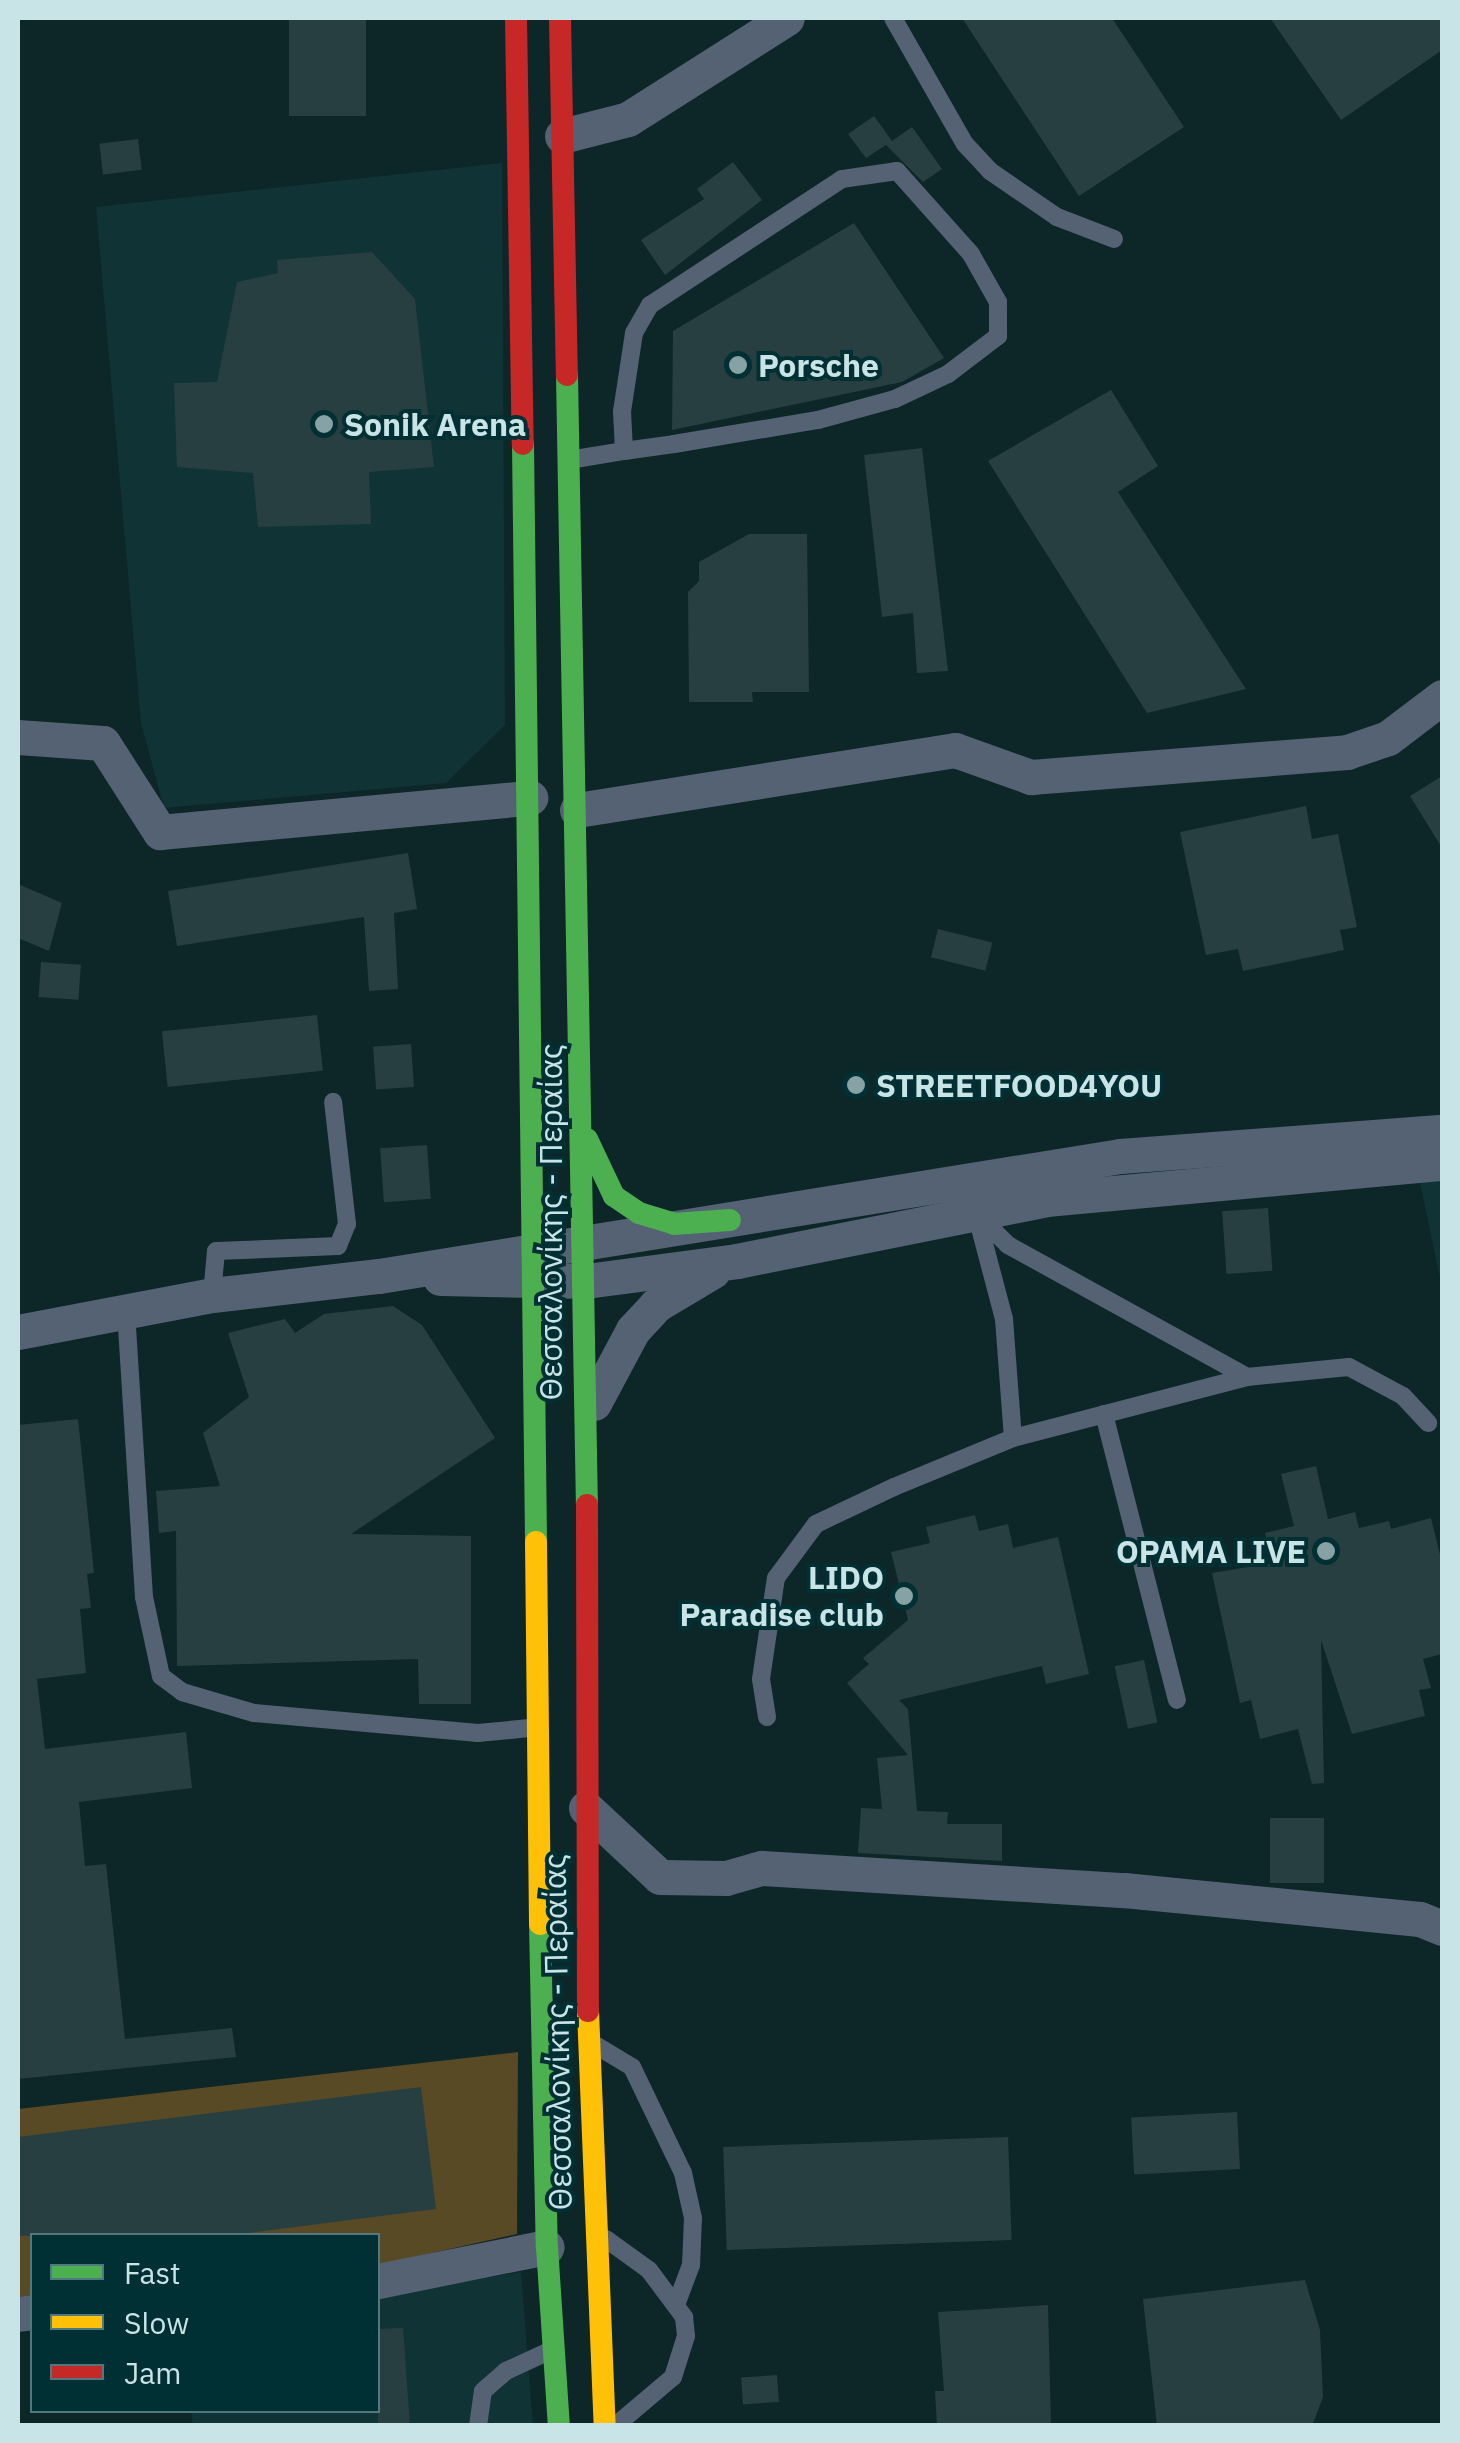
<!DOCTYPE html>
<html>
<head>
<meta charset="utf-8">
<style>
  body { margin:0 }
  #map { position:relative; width:1460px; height:2443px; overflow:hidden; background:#0d2628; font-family:"IBM Plex Sans",sans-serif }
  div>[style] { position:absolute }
  .built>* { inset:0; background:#103336 }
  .green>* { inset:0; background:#584a25 }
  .building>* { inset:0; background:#273f41; transform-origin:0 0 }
  .lane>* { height:18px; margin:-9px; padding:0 9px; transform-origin:9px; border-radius:9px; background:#546273 }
  .street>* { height:35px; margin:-17.5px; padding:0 17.5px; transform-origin:17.5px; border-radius:17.5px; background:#546273 }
  .fast>* { height:22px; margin:-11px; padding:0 11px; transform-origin:11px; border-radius:11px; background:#4caf50 }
  .slow>* { height:22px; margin:-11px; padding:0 11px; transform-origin:11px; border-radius:11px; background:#ffc107 }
  .jam>* { height:22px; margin:-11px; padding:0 11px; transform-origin:11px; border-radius:11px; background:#c62828 }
  .dots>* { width:28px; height:28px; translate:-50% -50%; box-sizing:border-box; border:5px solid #013034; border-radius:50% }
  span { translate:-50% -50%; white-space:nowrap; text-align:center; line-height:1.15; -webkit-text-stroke:8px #013034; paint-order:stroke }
  .poi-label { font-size:32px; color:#c9e4e7; font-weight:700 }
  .left { translate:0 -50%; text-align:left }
  .right { translate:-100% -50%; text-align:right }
  .street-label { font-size:32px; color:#c9e4e7 }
  .frame { position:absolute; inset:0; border:20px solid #c9e4e7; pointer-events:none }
  .legend { position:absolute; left:30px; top:2233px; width:350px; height:180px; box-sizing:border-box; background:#013034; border:2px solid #51787c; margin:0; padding:12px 18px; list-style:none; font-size:30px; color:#c9e4e7 }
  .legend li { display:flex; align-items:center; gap:20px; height:50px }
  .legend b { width:50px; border:2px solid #51787c }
</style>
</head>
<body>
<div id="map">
  <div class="built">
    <i style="clip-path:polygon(502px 163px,505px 725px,446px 783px,164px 808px,141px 723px,96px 207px)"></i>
    <i style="clip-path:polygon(1442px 1172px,1442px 1288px,1418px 1173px)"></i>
    <i style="clip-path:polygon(521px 2272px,533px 2425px,193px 2426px,191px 2411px,378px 2410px,378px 2296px)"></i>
  </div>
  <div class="green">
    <i style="clip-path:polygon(518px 2052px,517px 2234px,378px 2265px,378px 2236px,32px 2236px,32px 2295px,18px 2297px,18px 2109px)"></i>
  </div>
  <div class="building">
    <i style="left:289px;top:18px;width:77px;height:98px"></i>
    <i style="clip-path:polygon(962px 18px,1112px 18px,1184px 127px,1079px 196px)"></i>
    <i style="clip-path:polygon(1270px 18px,1442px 18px,1442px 50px,1341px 120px)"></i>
    <i style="clip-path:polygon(874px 116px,892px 141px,912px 127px,942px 169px,923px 182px,886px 145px,866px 158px,848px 134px)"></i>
    <i style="left:138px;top:139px;width:31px;height:39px;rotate:83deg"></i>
    <i style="clip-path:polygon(733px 162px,762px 200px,665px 275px,641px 240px,704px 199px,697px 189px)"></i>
    <i style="clip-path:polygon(854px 223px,944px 358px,902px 382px,672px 430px,673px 331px)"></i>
    <i style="clip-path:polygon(372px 252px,415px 299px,434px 467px,369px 472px,371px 524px,258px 527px,253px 473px,177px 467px,174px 383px,217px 382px,237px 282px,278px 273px,277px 260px)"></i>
    <i style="clip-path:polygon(1111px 390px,1158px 466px,1118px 492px,1246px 689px,1147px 713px,988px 461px)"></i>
    <i style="clip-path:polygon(922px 448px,948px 671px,917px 673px,913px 613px,882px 617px,864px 455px)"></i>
    <i style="clip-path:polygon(749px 534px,807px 534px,809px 692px,752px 692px,753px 702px,689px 702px,688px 592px,699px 581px,699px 562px)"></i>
    <i style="clip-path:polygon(1442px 776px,1442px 848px,1410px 796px)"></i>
    <i style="clip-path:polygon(1306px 806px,1312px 839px,1338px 834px,1357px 927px,1340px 930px,1344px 950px,1243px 971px,1238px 949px,1206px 955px,1180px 832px)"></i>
    <i style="clip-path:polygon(408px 853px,417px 909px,394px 913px,398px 989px,369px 991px,364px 917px,177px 946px,168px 891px)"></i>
    <i style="clip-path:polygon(18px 884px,62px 903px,49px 951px,18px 938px)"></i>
    <i style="left:938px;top:929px;width:56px;height:29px;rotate:14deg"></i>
    <i style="left:41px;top:962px;width:40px;height:35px;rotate:4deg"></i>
    <i style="left:317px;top:1015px;width:56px;height:156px;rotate:84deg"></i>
    <i style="left:411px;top:1044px;width:43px;height:38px;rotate:86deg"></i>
    <i style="left:427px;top:1145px;width:54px;height:47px;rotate:86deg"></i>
    <i style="left:1268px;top:1208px;width:63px;height:46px;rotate:86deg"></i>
    <i style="clip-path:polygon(393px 1306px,422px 1325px,495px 1438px,351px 1534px,471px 1536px,471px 1704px,419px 1704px,418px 1659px,177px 1666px,176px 1531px,159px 1533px,156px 1491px,220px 1486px,203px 1433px,249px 1397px,228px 1333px,285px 1319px,295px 1333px,324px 1314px)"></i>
    <i style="clip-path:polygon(78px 1419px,94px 1573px,87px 1574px,91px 1608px,80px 1609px,86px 1673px,37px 1679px,45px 1749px,186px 1732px,192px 1788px,79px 1802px,85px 1866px,106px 1864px,125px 2039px,232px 2028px,236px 2057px,18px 2079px,18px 1425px)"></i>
    <i style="clip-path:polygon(1316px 1466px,1328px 1519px,1355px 1512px,1359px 1528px,1389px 1521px,1391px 1529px,1431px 1518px,1442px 1563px,1442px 1654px,1423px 1659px,1431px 1688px,1419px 1690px,1425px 1716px,1352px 1734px,1321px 1640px,1324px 1783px,1312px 1784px,1298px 1729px,1260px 1739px,1251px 1700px,1240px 1703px,1212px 1573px,1272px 1563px,1265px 1533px,1294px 1526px,1281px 1474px)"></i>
    <i style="clip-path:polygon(975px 1515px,979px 1531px,1008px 1524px,1013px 1548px,1058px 1537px,1089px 1674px,1046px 1684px,1042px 1666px,899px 1700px,908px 1709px,917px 1811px,948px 1812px,947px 1824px,1002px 1824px,1002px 1861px,858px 1853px,861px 1808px,882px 1809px,877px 1758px,908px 1755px,847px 1683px,869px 1664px,863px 1658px,908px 1620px,891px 1552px,930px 1543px,926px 1527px)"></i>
    <i style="left:1144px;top:1660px;width:64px;height:30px;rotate:78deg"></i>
    <i style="left:1270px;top:1818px;width:54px;height:65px"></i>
    <i style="clip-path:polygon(421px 2087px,436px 2209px,225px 2236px,18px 2236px,18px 2137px)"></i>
    <i style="left:1237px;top:2112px;width:57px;height:106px;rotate:87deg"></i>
    <i style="left:1008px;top:2137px;width:103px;height:285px;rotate:88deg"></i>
    <i style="clip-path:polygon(1305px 2280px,1320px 2330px,1323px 2397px,1312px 2426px,1157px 2426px,1143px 2299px)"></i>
    <i style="clip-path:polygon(1048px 2305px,1051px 2426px,937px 2426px,935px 2391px,944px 2391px,938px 2312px)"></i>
    <i style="clip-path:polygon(403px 2328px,410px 2426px,378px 2426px,378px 2329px)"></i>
    <i style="left:777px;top:2375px;width:27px;height:36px;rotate:86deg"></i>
  </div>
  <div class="lane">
    <i style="left:893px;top:18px;width:145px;rotate:60.3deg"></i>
    <i style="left:965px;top:144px;width:37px;rotate:47deg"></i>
    <i style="left:990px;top:171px;width:81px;rotate:34.5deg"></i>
    <i style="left:1057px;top:217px;width:61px;rotate:21.1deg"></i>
    <i style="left:575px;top:459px;width:50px;rotate:-9.3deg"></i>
    <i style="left:624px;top:451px;width:50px;rotate:-8deg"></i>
    <i style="left:674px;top:444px;width:146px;rotate:-9.5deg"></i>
    <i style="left:818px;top:420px;width:80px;rotate:-15.3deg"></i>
    <i style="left:895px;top:399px;width:59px;rotate:-25.3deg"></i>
    <i style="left:948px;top:374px;width:63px;rotate:-37.2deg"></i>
    <i style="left:998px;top:336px;width:34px;rotate:-90deg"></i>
    <i style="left:998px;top:302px;width:55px;rotate:-119.4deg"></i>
    <i style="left:971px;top:254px;width:111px;rotate:-131.7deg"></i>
    <i style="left:897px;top:171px;width:56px;rotate:171.7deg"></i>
    <i style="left:842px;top:179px;width:230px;rotate:146.7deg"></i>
    <i style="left:650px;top:305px;width:32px;rotate:120deg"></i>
    <i style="left:634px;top:333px;width:79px;rotate:98.7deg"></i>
    <i style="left:622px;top:411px;width:40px;rotate:87.1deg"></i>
    <i style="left:976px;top:1213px;width:45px;rotate:45deg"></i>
    <i style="left:1008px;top:1245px;width:273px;rotate:28.9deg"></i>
    <i style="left:976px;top:1213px;width:110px;rotate:75.2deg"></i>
    <i style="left:1004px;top:1319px;width:119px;rotate:85.7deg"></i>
    <i style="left:212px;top:1295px;width:44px;rotate:-84.8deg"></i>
    <i style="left:216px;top:1251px;width:122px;rotate:-2.3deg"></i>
    <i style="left:338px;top:1246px;width:24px;rotate:-68deg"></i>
    <i style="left:347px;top:1224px;width:123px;rotate:-96.5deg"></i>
    <i style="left:126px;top:1311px;width:287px;rotate:86.4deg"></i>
    <i style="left:144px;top:1597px;width:81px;rotate:77.9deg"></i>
    <i style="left:161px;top:1676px;width:26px;rotate:37deg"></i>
    <i style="left:182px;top:1692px;width:75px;rotate:16.3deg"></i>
    <i style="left:254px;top:1713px;width:225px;rotate:5.1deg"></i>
    <i style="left:478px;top:1733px;width:52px;rotate:-5.5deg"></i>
    <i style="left:1104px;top:1414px;width:295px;rotate:75.7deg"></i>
    <i style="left:767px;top:1717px;width:38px;rotate:-99deg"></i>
    <i style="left:761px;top:1679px;width:102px;rotate:-81.6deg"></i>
    <i style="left:776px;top:1578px;width:67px;rotate:-53.5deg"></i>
    <i style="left:816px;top:1524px;width:86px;rotate:-25.4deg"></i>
    <i style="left:894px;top:1487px;width:129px;rotate:-22.4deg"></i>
    <i style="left:1013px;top:1438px;width:242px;rotate:-14.6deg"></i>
    <i style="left:1247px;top:1377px;width:102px;rotate:-5.6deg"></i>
    <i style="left:1349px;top:1367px;width:61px;rotate:28.2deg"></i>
    <i style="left:1403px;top:1396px;width:37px;rotate:47deg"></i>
    <i style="left:597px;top:2046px;width:41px;rotate:31deg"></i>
    <i style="left:632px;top:2067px;width:118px;rotate:64.3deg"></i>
    <i style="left:683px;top:2173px;width:46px;rotate:77.5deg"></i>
    <i style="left:693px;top:2218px;width:47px;rotate:92.4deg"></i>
    <i style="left:691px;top:2265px;width:43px;rotate:110.6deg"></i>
    <i style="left:606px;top:2239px;width:53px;rotate:35.8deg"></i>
    <i style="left:649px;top:2270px;width:59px;rotate:53.3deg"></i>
    <i style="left:684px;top:2317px;width:19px;rotate:84deg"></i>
    <i style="left:686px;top:2336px;width:43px;rotate:107.6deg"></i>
    <i style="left:673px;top:2377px;width:76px;rotate:139.8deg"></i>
    <i style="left:478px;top:2426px;width:35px;rotate:-82deg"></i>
    <i style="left:483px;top:2391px;width:30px;rotate:-41deg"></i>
    <i style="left:506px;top:2371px;width:45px;rotate:-24.9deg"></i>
  </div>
  <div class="street">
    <i style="left:562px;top:136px;width:68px;rotate:-14.4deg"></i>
    <i style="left:628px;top:119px;width:188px;rotate:-32.4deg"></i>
    <i style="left:18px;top:737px;width:85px;rotate:4deg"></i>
    <i style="left:103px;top:743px;width:106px;rotate:57.4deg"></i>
    <i style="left:160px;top:832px;width:372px;rotate:-5.3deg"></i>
    <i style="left:577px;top:810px;width:383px;rotate:-9deg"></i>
    <i style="left:955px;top:750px;width:81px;rotate:19.6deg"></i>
    <i style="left:1031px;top:777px;width:317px;rotate:-4.5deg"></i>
    <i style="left:1347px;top:752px;width:43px;rotate:-18.9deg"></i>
    <i style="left:1388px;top:738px;width:68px;rotate:-37.2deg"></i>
    <i style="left:440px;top:1278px;width:146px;rotate:1.2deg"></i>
    <i style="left:586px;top:1281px;width:152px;rotate:-7.5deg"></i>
    <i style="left:737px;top:1261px;width:315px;rotate:-11.3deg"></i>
    <i style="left:1046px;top:1199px;width:398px;rotate:-5.2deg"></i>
    <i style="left:18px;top:1332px;width:197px;rotate:-10.8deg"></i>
    <i style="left:212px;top:1295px;width:168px;rotate:-6.5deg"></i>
    <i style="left:379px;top:1276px;width:751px;rotate:-9.2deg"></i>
    <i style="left:1120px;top:1156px;width:323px;rotate:-4.3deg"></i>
    <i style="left:594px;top:1403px;width:83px;rotate:-61.9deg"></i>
    <i style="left:633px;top:1330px;width:34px;rotate:-47deg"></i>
    <i style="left:656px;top:1305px;width:66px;rotate:-30.8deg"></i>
    <i style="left:586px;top:1808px;width:101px;rotate:43deg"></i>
    <i style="left:660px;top:1877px;width:66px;rotate:0.9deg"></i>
    <i style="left:726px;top:1878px;width:37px;rotate:-16deg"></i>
    <i style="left:762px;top:1868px;width:363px;rotate:3.5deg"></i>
    <i style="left:1124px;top:1890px;width:297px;rotate:5.6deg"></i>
    <i style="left:1420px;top:1919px;width:24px;rotate:22deg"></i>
    <i style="left:378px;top:2281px;width:172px;rotate:-11.4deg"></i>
    <i style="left:18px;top:2314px;width:14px;rotate:-8deg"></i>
  </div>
  <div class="fast">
    <i style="left:567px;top:375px;width:1130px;rotate:88.99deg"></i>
    <i style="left:523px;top:444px;width:1098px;rotate:89.32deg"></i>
    <i style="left:587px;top:1139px;width:63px;rotate:64.7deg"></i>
    <i style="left:614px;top:1196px;width:30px;rotate:34deg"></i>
    <i style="left:639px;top:1213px;width:37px;rotate:17deg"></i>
    <i style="left:674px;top:1224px;width:56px;rotate:-4.1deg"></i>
    <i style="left:540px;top:1924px;width:323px;rotate:88.8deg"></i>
    <i style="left:547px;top:2247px;width:179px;rotate:86.2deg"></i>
  </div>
  <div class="slow">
    <i style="left:536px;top:1542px;width:382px;rotate:89.4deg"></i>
    <i style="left:588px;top:2011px;width:415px;rotate:87.7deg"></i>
  </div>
  <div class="jam">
    <i style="left:516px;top:18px;width:426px;rotate:89.1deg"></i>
    <i style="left:560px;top:18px;width:357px;rotate:88.9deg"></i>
    <i style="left:587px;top:1505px;width:506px;rotate:89.89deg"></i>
  </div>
  <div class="dots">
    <i style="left:738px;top:365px;background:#87a2a4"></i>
    <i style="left:324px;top:424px;background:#87a2a4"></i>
    <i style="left:856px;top:1085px;background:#87a2a4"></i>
    <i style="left:1326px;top:1551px;background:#87a2a4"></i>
    <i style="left:904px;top:1596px;background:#87a2a4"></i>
  </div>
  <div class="poi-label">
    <span class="left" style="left:758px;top:365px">Porsche</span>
    <span class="left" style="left:344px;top:424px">Sonik Arena</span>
    <span class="left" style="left:876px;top:1085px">STREETFOOD4YOU</span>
    <span class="right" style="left:1306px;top:1551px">ΟΡΑΜΑ LIVE</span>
    <span class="right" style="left:884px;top:1596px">LIDO<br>Paradise club</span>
  </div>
  <div class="street-label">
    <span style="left:550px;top:1222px;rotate:-90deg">Θεσσαλονίκης - Περαίας</span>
    <span style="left:557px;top:2032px;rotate:-91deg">Θεσσαλονίκης - Περαίας</span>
  </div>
  <div class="frame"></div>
  <ul class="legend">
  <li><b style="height:12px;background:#4caf50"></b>Fast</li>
  <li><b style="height:12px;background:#ffc107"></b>Slow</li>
  <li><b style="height:12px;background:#c62828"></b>Jam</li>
  </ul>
</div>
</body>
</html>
